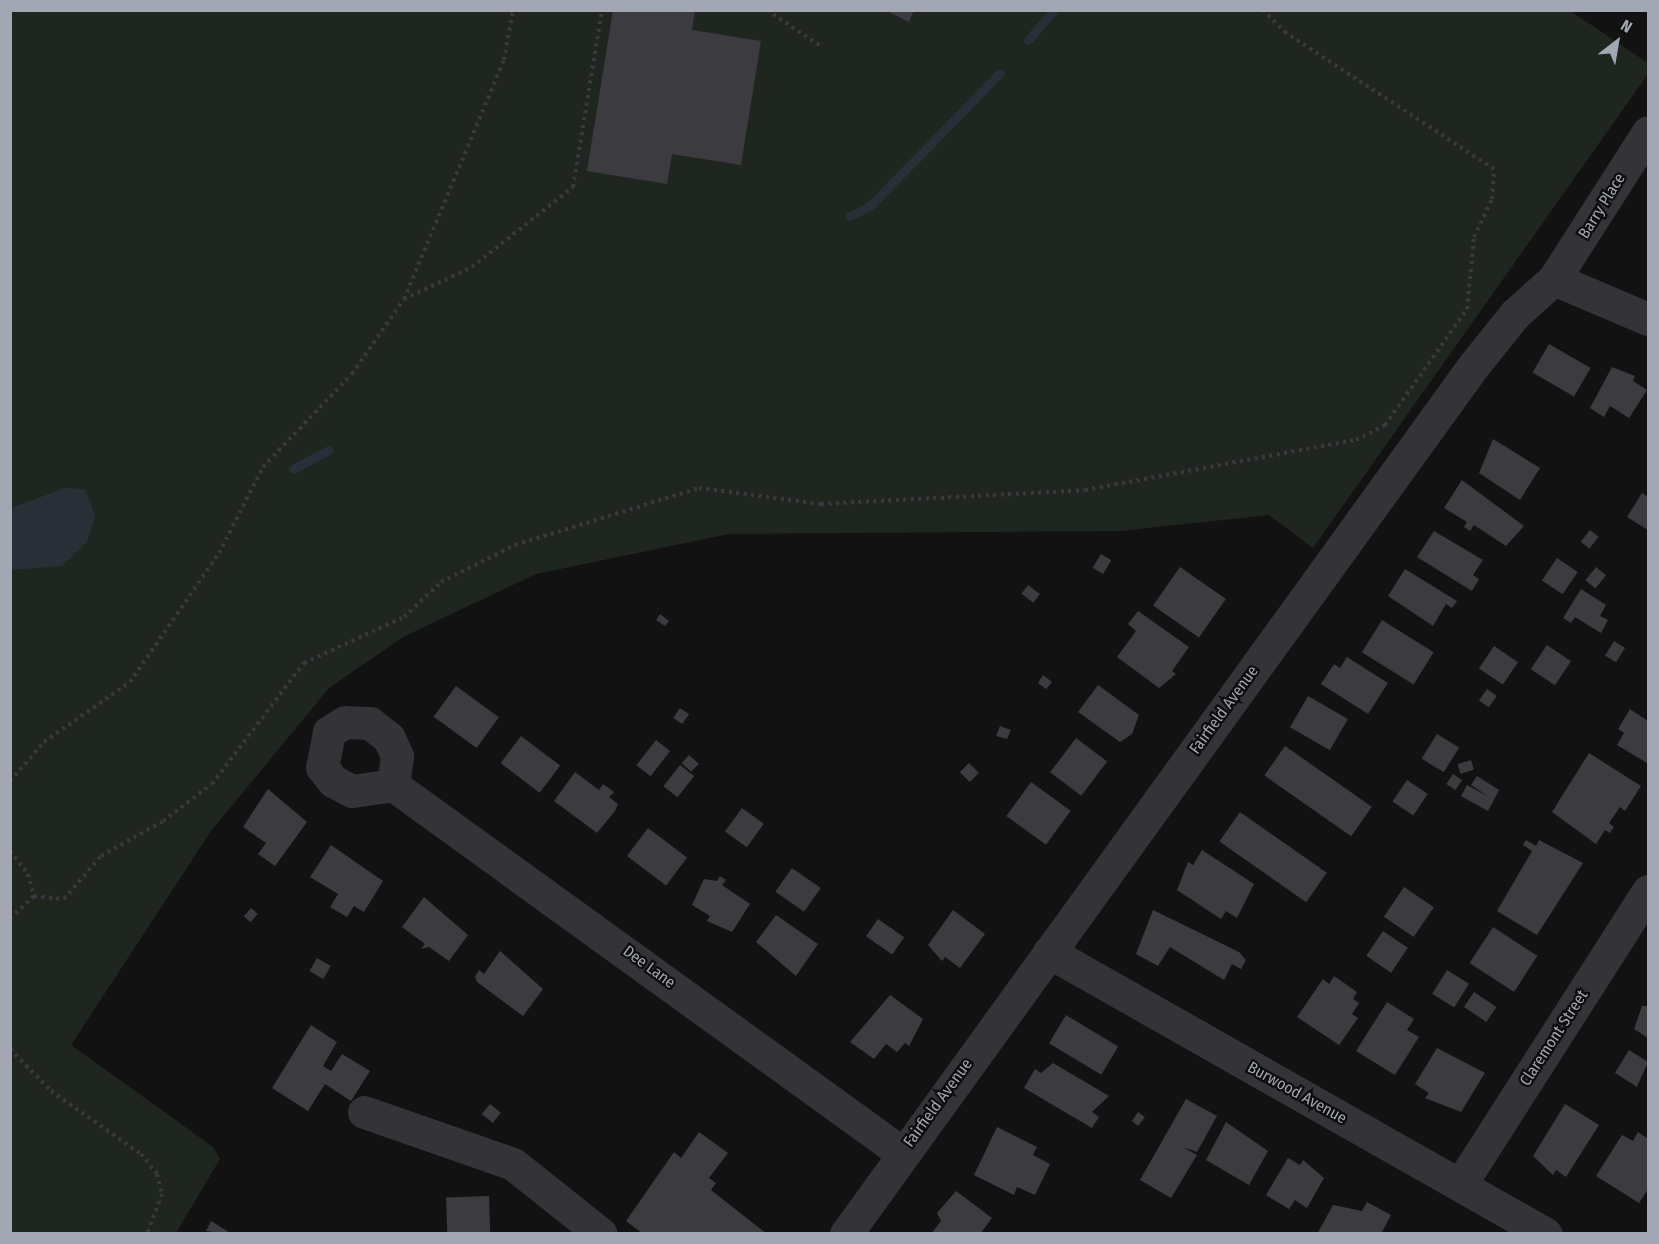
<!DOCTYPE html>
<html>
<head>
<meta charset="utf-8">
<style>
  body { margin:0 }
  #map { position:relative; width:1659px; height:1244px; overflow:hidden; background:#121213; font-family:"Fira Sans Condensed",sans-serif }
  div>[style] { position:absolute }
  .green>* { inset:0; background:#1e261f }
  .water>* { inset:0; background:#282f37 }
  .stream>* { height:9px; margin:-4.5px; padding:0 4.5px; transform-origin:4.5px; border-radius:4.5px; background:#282f37 }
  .building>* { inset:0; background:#3c3c40; transform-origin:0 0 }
  .path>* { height:4px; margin-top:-2px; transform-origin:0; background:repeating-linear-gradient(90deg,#393a3f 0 3px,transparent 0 7.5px) }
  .minor>* { height:33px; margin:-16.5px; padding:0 16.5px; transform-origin:16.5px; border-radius:16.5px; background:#333338 }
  span { translate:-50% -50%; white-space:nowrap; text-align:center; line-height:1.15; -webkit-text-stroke:4.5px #0d0d0e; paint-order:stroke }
  .street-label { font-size:16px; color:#a3a7b4 }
  .frame { position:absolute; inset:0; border:12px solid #a3a7b4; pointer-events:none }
  .north { position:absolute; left:1587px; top:12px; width:60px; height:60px; -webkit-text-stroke:4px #0d0d0e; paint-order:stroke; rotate:31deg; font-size:16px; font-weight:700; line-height:24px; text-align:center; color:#a3a7b4 }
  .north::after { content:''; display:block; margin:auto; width:21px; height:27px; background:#a3a7b4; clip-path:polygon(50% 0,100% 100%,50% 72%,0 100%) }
</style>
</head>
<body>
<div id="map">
  <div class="green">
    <i style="clip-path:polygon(1569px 10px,1648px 63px,1648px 74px,1313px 548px,1269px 515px,1120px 531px,729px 534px,536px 574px,403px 637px,329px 688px,211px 831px,71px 1045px,213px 1147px,220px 1159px,176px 1233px,11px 1234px,10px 11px)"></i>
  </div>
  <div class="water">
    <i style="clip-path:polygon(65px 488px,85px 489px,90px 501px,95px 516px,87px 542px,62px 566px,11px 570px,11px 508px)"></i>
  </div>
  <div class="stream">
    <i style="left:1028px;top:40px;width:40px;rotate:-49deg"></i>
    <i style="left:850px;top:216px;width:22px;rotate:-27deg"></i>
    <i style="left:870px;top:206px;width:186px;rotate:-45.7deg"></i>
    <i style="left:293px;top:469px;width:40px;rotate:-28deg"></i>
  </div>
  <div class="building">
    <i style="clip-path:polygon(613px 10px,695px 10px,692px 30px,761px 41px,741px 165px,672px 154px,667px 184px,587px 171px)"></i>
    <i style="clip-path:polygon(885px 10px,914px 10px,909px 22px)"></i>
    <i style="left:1549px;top:344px;width:48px;height:33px;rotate:30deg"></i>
    <i style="clip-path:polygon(1612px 367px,1635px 376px,1633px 381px,1647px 390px,1629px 418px,1610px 406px,1604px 417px,1590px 408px)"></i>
    <i style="clip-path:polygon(1493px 439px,1540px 468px,1520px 500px,1479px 473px)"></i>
    <i style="clip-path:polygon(1462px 480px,1524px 526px,1506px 546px,1474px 525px,1470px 531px,1464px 527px,1467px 522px,1444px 508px)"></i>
    <i style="clip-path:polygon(1642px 493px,1648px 497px,1648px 530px,1627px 517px)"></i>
    <i style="left:1590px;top:530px;width:11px;height:15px;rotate:38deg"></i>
    <i style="clip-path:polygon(1434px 531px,1483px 560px,1473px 575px,1479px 579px,1472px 591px,1417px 557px)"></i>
    <i style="left:1101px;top:554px;width:12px;height:16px;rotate:31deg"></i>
    <i style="left:1557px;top:558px;width:25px;height:27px;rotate:34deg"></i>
    <i style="left:1180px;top:567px;width:56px;height:47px;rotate:35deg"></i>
    <i style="left:1596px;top:567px;width:13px;height:17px;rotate:39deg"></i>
    <i style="clip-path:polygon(1405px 569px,1457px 601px,1452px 608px,1446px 604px,1433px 626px,1388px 596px)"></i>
    <i style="left:1028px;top:585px;width:15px;height:11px;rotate:37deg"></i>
    <i style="clip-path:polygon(1581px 589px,1606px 605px,1600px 616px,1608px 620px,1601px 633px,1575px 617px,1571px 623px,1563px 618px)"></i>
    <i style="clip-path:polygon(1138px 611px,1189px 647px,1172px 671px,1176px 674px,1159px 688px,1117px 657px,1136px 631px,1128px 624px)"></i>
    <i style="clip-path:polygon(660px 614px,669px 621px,665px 626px,656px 620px)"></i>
    <i style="left:1382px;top:620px;width:61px;height:38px;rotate:32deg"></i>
    <i style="left:1614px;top:641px;width:13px;height:17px;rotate:32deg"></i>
    <i style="left:1547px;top:645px;width:29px;height:29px;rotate:34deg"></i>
    <i style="left:1494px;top:646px;width:29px;height:27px;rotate:34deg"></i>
    <i style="clip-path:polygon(1347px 657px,1388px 683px,1368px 714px,1321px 684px,1334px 664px,1340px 668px)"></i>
    <i style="clip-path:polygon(1043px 675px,1052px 682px,1046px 689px,1038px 683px)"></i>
    <i style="clip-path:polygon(1098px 685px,1139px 715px,1132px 734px,1120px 742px,1078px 712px)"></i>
    <i style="left:456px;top:686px;width:53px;height:38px;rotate:36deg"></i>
    <i style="left:1487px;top:689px;width:12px;height:14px;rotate:35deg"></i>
    <i style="left:1308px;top:696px;width:46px;height:36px;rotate:30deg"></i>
    <i style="left:680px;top:708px;width:11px;height:12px;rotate:34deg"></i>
    <i style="clip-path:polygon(1630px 709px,1648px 721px,1647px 763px,1617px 745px,1624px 733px,1618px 729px)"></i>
    <i style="clip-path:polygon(1000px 726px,1011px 730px,1007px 739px,996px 736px)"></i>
    <i style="left:1437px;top:734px;width:26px;height:29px;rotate:32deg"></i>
    <i style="left:521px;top:736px;width:49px;height:34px;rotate:37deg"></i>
    <i style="left:1076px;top:738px;width:39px;height:43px;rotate:37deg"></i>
    <i style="left:656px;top:740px;width:18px;height:32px;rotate:38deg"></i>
    <i style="left:1285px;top:746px;width:106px;height:36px;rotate:35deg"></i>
    <i style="clip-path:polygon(1589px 753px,1641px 786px,1625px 811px,1620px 807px,1609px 823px,1614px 827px,1610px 833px,1605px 830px,1596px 844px,1552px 812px)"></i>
    <i style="left:689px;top:755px;width:13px;height:11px;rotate:42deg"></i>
    <i style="left:1471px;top:760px;width:10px;height:14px;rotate:73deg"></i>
    <i style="left:969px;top:763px;width:14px;height:13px;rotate:45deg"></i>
    <i style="left:680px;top:765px;width:18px;height:27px;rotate:38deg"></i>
    <i style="clip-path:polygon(575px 772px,599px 790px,603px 784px,614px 792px,609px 797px,618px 804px,615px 811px,597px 833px,554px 801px)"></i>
    <i style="left:1453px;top:774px;width:11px;height:12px;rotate:34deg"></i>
    <i style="clip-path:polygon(1477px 776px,1499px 790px,1488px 811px,1461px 796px,1467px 785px,1489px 797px,1471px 785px)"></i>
    <i style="left:1407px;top:780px;width:25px;height:26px;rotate:34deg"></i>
    <i style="left:1031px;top:782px;width:49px;height:42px;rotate:36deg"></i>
    <i style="clip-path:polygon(268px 789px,307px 822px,275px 866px,258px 854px,266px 843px,243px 827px)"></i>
    <i style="left:742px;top:808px;width:27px;height:29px;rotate:36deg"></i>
    <i style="left:1240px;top:812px;width:106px;height:36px;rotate:35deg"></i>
    <i style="left:648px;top:828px;width:49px;height:35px;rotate:37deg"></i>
    <i style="clip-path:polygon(1526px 840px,1536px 846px,1539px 840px,1583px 863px,1537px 935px,1497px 911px,1532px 851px,1523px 845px)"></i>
    <i style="clip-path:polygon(331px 845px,383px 881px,364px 912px,354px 906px,347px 917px,330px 907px,338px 894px,310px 877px)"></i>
    <i style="clip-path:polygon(1202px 850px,1254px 884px,1237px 918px,1226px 911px,1221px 919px,1177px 890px,1188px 862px,1193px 865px)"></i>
    <i style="left:792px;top:868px;width:35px;height:29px;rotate:35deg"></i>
    <i style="clip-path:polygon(720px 876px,726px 880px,722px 885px,750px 904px,732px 932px,707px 921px,710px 916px,692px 905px,704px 879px,717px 881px)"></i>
    <i style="left:1404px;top:887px;width:36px;height:36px;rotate:34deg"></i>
    <i style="clip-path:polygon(424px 897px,468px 935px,449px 961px,429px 947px,421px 949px,425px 944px,402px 927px)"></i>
    <i style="left:251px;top:908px;width:9px;height:11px;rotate:41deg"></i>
    <i style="clip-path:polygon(953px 910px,985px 934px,960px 968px,945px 957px,942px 961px,928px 945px)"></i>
    <i style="clip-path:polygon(1153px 910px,1239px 952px,1246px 960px,1241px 969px,1232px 964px,1224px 980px,1170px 947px,1158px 966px,1136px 954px)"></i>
    <i style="clip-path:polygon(776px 915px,818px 944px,796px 976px,756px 942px)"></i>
    <i style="left:878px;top:919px;width:32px;height:21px;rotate:35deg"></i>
    <i style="left:1493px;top:927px;width:53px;height:43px;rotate:33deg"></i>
    <i style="left:1383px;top:931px;width:30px;height:30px;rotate:34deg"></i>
    <i style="clip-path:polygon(500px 951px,543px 989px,523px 1016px,477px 982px,475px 976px,479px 970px,484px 974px)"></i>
    <i style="left:317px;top:958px;width:16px;height:15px;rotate:30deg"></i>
    <i style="left:1447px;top:970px;width:26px;height:28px;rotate:32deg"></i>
    <i style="clip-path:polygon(1334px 976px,1357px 992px,1353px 999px,1359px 1003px,1352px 1014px,1358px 1018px,1339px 1045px,1297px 1017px,1323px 979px,1329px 984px)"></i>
    <i style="left:1474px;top:992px;width:27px;height:18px;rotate:34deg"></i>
    <i style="clip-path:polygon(890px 995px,923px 1019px,909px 1046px,905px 1043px,897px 1052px,886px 1044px,874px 1059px,850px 1042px)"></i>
    <i style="clip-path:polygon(1387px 1002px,1414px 1019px,1407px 1030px,1419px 1037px,1395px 1075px,1356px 1051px)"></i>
    <i style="clip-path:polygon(1642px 1006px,1648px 1006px,1648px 1038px,1634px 1029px)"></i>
    <i style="left:1066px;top:1015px;width:61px;height:33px;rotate:31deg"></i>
    <i style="clip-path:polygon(311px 1025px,337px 1042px,323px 1066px,331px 1071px,342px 1054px,370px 1071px,351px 1101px,325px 1084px,308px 1111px,272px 1088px)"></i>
    <i style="clip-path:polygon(1437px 1048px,1485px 1073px,1461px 1112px,1425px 1098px,1429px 1093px,1415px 1084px)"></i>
    <i style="clip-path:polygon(1629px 1050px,1648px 1062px,1637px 1087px,1615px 1073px)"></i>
    <i style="clip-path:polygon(1053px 1063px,1109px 1096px,1092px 1112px,1099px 1117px,1092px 1128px,1024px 1088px,1035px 1069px,1041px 1073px)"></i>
    <i style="clip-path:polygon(1186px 1099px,1217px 1116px,1197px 1152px,1183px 1147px,1197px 1155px,1171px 1198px,1140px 1180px)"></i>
    <i style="left:490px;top:1104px;width:14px;height:13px;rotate:39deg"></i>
    <i style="clip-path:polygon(1565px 1104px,1599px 1125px,1566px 1177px,1556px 1170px,1553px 1175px,1533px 1156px)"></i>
    <i style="clip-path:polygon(1138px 1112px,1145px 1117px,1138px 1126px,1132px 1121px)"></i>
    <i style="clip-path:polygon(1226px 1122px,1268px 1151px,1249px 1185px,1206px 1160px)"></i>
    <i style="clip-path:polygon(997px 1127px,1037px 1147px,1033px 1155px,1050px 1164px,1035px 1195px,1017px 1187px,1014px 1195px,974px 1175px)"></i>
    <i style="clip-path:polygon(699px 1132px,728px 1153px,709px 1178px,716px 1183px,711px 1190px,767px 1234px,643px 1234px,626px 1221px,674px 1152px,681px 1158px)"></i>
    <i style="clip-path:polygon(1638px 1132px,1648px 1139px,1648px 1189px,1639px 1203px,1596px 1176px,1622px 1135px,1633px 1141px)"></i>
    <i style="clip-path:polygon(1288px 1158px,1300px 1165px,1303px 1160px,1324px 1178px,1307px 1208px,1295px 1200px,1289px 1209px,1266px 1195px)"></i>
    <i style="clip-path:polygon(956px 1191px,992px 1218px,980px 1234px,931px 1234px,941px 1221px,937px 1213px)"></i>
    <i style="left:489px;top:1196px;width:38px;height:43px;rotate:88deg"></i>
    <i style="clip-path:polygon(1367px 1202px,1391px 1215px,1381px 1234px,1317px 1234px,1333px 1205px,1362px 1211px)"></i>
    <i style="clip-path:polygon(211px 1221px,232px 1234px,206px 1231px)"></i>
  </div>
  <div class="path">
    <i style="left:767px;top:10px;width:66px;rotate:33.9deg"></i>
    <i style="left:404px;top:299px;width:75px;rotate:-25.2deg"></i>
    <i style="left:472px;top:267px;width:129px;rotate:-38.4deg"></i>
    <i style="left:573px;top:187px;width:179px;rotate:-80.7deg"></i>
    <i style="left:10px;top:781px;width:52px;rotate:-48.9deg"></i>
    <i style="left:44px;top:742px;width:105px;rotate:-34.9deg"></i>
    <i style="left:130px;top:682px;width:157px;rotate:-55.4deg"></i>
    <i style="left:219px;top:553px;width:97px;rotate:-62.9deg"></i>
    <i style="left:263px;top:467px;width:129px;rotate:-46.3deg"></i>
    <i style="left:352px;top:374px;width:91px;rotate:-55.3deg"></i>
    <i style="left:404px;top:299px;width:259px;rotate:-67.3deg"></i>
    <i style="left:504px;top:60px;width:51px;rotate:-79.8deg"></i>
    <i style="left:10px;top:851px;width:29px;rotate:52deg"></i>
    <i style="left:28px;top:874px;width:23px;rotate:75deg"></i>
    <i style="left:34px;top:896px;width:33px;rotate:137deg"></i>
    <i style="left:34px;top:896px;width:30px;rotate:6deg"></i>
    <i style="left:64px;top:899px;width:57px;rotate:-49.3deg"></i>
    <i style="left:101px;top:856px;width:71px;rotate:-29.4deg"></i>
    <i style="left:163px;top:821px;width:61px;rotate:-37.1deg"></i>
    <i style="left:212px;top:784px;width:152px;rotate:-52.8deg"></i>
    <i style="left:304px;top:663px;width:110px;rotate:-24.7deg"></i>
    <i style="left:404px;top:617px;width:51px;rotate:-43.4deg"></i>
    <i style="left:441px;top:582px;width:83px;rotate:-26.6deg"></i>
    <i style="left:515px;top:545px;width:193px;rotate:-17.2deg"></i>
    <i style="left:699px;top:488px;width:123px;rotate:7.5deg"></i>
    <i style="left:821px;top:504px;width:264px;rotate:-3deg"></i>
    <i style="left:1085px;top:490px;width:276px;rotate:-10.5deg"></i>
    <i style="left:1356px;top:440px;width:33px;rotate:-27deg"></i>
    <i style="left:1385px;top:425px;width:142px;rotate:-54.7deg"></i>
    <i style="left:1467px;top:309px;width:72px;rotate:-84.4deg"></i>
    <i style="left:1474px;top:237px;width:42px;rotate:-64.7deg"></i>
    <i style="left:1492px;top:199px;width:30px;rotate:-86deg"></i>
    <i style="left:1494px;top:169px;width:249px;rotate:-146.8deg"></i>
    <i style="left:1286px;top:33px;width:33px;rotate:-135deg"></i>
    <i style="left:10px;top:1049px;width:59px;rotate:45.7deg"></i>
    <i style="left:51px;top:1091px;width:110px;rotate:35deg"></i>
    <i style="left:141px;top:1154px;width:26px;rotate:51deg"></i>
    <i style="left:157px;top:1174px;width:21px;rotate:76deg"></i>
    <i style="left:162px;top:1194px;width:43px;rotate:110.6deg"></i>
  </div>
  <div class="minor">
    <i style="left:1554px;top:279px;width:102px;rotate:23.1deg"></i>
    <i style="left:393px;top:785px;width:29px;rotate:-82deg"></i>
    <i style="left:397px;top:756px;width:20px;rotate:-114deg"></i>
    <i style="left:389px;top:738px;width:24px;rotate:-142deg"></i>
    <i style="left:370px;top:723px;width:25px;rotate:-178deg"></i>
    <i style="left:345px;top:722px;width:19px;rotate:148deg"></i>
    <i style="left:329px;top:732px;width:36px;rotate:101deg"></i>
    <i style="left:322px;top:767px;width:18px;rotate:52deg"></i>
    <i style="left:333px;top:781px;width:21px;rotate:28deg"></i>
    <i style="left:352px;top:791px;width:41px;rotate:-8.3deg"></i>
    <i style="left:393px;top:785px;width:628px;rotate:35.87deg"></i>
    <i style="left:1049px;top:952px;width:571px;rotate:29.57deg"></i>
    <i style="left:364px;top:1112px;width:158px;rotate:19.2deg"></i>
    <i style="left:513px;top:1164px;width:112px;rotate:38.5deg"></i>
    <i style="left:1460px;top:1185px;width:349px;rotate:-57.4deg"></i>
    <i style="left:846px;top:1234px;width:1072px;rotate:-54.15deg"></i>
    <i style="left:1474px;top:365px;width:65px;rotate:-51.2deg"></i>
    <i style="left:1515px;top:314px;width:52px;rotate:-41.9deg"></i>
    <i style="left:1554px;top:279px;width:174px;rotate:-57.4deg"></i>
  </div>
  <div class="street-label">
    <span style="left:1602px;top:206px;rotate:-58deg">Barry Place</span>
    <span style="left:1224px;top:710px;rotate:-54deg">Fairfield Avenue</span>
    <span style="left:649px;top:967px;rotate:36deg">Dee Lane</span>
    <span style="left:1554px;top:1038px;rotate:-57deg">Claremont Street</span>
    <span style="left:1297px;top:1093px;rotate:29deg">Burwood Avenue</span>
    <span style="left:938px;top:1103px;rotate:-54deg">Fairfield Avenue</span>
  </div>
  <div class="frame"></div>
  <div class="north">N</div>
</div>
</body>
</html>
